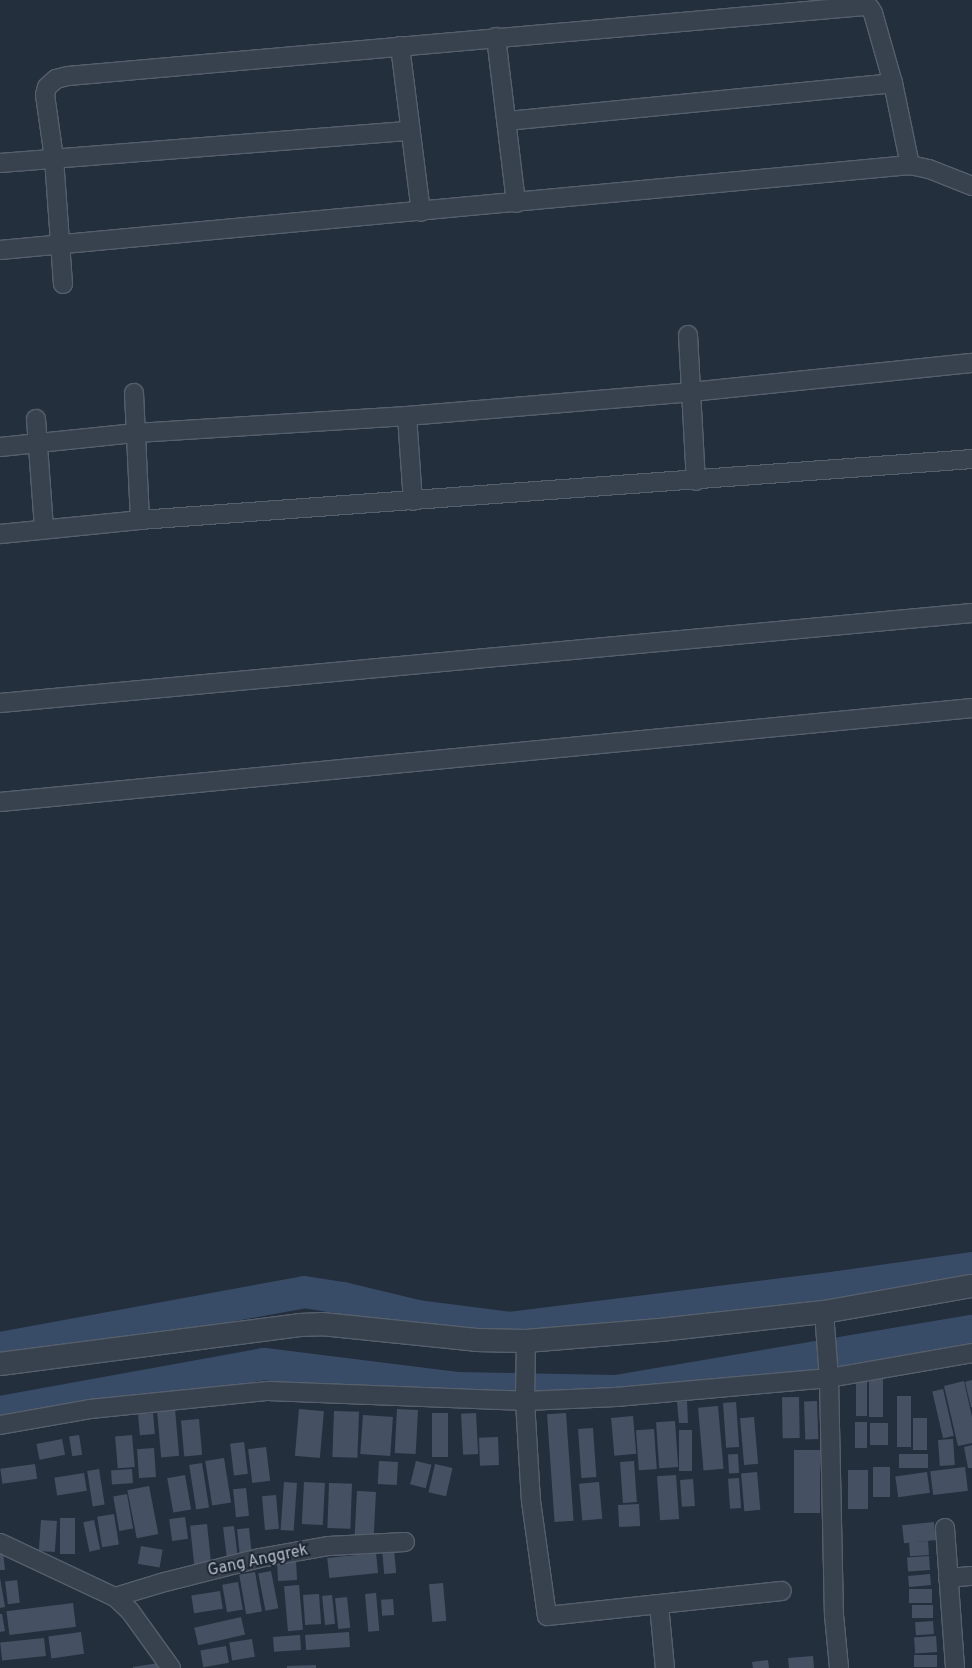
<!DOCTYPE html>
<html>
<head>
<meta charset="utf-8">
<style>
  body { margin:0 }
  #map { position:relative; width:972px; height:1668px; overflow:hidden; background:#242f3e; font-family:Overpass,sans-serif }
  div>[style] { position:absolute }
  .river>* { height:32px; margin:-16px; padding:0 16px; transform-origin:16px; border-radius:16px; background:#394c67 }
  .building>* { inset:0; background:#455162; transform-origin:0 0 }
  .roads { filter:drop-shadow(1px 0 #565f6c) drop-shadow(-1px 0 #565f6c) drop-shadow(0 1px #565f6c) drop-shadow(0 -1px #565f6c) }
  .minor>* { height:18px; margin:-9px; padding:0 9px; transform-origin:9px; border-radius:9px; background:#38414e }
  .tertiary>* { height:22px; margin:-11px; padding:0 11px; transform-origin:11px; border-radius:11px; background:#38414e }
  span { translate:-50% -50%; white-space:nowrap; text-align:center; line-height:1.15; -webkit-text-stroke:4px #1d2633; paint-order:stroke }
  .street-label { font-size:16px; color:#b4bcc9 }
</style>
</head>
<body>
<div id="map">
  <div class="river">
    <i style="left:0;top:1348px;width:309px;rotate:-10.4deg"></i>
    <i style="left:304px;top:1292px;width:39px;rotate:9deg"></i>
    <i style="left:343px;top:1298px;width:77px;rotate:13.5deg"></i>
    <i style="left:418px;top:1316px;width:93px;rotate:7.4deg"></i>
    <i style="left:510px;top:1328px;width:331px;rotate:-7.1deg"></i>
    <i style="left:838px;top:1287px;width:135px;rotate:-8.1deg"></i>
    <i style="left:0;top:1412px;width:268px;rotate:-10.3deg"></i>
    <i style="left:264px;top:1364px;width:194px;rotate:7.1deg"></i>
    <i style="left:457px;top:1388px;width:159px;rotate:1.1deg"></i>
    <i style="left:616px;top:1391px;width:361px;rotate:-9.6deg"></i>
  </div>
  <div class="building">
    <i style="left:869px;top:1379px;width:14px;height:38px"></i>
    <i style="left:856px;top:1380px;width:11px;height:36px"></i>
    <i style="clip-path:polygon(972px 1380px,972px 1407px,971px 1407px,965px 1382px)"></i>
    <i style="clip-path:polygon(964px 1381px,972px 1417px,972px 1443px,958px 1446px,944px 1386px)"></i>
    <i style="left:943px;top:1389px;width:48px;height:11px;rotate:77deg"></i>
    <i style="left:897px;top:1396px;width:14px;height:51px"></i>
    <i style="left:799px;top:1397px;width:41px;height:17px;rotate:89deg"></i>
    <i style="clip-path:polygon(687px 1401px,688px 1423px,679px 1423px,677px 1402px)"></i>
    <i style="left:817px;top:1401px;width:38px;height:13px;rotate:88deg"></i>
    <i style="left:736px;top:1402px;width:45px;height:13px;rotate:86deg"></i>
    <i style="left:718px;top:1406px;width:63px;height:20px;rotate:85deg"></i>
    <i style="left:175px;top:1409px;width:47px;height:18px;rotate:85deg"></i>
    <i style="left:299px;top:1409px;width:25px;height:47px;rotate:5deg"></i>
    <i style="left:397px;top:1409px;width:21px;height:44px;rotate:3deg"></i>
    <i style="left:334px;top:1411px;width:25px;height:46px;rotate:2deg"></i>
    <i style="left:153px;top:1413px;width:21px;height:15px;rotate:85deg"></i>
    <i style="left:432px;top:1413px;width:16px;height:44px"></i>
    <i style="left:476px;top:1413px;width:41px;height:15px;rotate:87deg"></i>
    <i style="left:566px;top:1413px;width:108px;height:19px;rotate:86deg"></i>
    <i style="left:363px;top:1415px;width:30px;height:39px;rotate:4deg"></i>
    <i style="left:633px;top:1416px;width:38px;height:22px;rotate:85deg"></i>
    <i style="left:754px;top:1417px;width:47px;height:14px;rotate:85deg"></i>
    <i style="left:913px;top:1418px;width:14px;height:32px"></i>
    <i style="left:199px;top:1419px;width:36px;height:18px;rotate:85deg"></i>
    <i style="left:675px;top:1421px;width:46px;height:19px;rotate:86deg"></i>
    <i style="left:855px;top:1422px;width:12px;height:26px"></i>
    <i style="left:870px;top:1423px;width:18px;height:22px"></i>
    <i style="left:593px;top:1428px;width:49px;height:15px;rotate:86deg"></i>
    <i style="left:654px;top:1429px;width:40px;height:18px;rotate:86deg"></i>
    <i style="left:679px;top:1430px;width:13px;height:41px"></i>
    <i style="left:79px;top:1435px;width:20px;height:10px;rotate:81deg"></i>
    <i style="left:132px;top:1435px;width:32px;height:17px;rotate:85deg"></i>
    <i style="left:498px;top:1437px;width:28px;height:19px;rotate:88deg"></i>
    <i style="left:62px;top:1439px;width:16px;height:26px;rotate:79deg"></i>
    <i style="left:953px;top:1439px;width:26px;height:15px;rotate:86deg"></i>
    <i style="left:244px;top:1442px;width:32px;height:14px;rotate:83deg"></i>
    <i style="clip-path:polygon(972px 1445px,972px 1468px,968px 1468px,964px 1447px)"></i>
    <i style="left:266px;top:1447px;width:34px;height:18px;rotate:83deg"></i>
    <i style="left:154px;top:1448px;width:29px;height:17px;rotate:86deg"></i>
    <i style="left:794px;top:1450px;width:26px;height:63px"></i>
    <i style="left:738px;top:1454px;width:19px;height:10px;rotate:87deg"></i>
    <i style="left:928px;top:1454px;width:14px;height:29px;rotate:90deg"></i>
    <i style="left:224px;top:1458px;width:45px;height:19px;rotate:81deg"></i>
    <i style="left:379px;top:1461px;width:19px;height:23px;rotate:3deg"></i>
    <i style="left:416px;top:1461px;width:16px;height:24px;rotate:14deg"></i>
    <i style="left:634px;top:1461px;width:41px;height:14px;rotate:86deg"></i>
    <i style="left:202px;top:1463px;width:45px;height:13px;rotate:81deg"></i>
    <i style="left:35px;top:1464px;width:15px;height:35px;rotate:82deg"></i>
    <i style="left:435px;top:1464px;width:18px;height:29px;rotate:13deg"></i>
    <i style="left:873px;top:1467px;width:17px;height:30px"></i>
    <i style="left:965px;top:1467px;width:24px;height:35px;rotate:83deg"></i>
    <i style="left:99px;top:1469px;width:36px;height:12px;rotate:81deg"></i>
    <i style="left:132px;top:1469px;width:14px;height:21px;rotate:86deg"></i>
    <i style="left:848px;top:1470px;width:20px;height:39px"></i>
    <i style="left:757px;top:1472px;width:38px;height:16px;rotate:85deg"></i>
    <i style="left:927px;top:1472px;width:21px;height:32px;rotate:82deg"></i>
    <i style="left:84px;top:1473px;width:18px;height:30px;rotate:81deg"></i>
    <i style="left:185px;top:1475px;width:35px;height:18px;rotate:80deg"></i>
    <i style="left:676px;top:1475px;width:44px;height:19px;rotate:86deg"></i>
    <i style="left:739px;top:1478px;width:30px;height:11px;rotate:86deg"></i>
    <i style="left:693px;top:1479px;width:27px;height:13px;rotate:86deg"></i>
    <i style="left:284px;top:1482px;width:13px;height:48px;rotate:4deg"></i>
    <i style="left:304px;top:1482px;width:21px;height:42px;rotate:3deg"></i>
    <i style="left:599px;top:1482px;width:37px;height:20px;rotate:85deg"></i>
    <i style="left:329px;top:1483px;width:23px;height:45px;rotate:2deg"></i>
    <i style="left:149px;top:1486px;width:49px;height:22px;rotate:79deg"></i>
    <i style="left:246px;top:1488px;width:28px;height:13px;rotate:84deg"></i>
    <i style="left:357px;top:1491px;width:19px;height:44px;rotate:3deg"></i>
    <i style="left:127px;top:1494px;width:35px;height:14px;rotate:80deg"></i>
    <i style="left:276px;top:1495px;width:34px;height:14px;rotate:85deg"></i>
    <i style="left:639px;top:1504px;width:22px;height:21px;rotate:87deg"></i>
    <i style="left:114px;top:1514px;width:31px;height:17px;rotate:81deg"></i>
    <i style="left:185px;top:1517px;width:22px;height:16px;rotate:82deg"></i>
    <i style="left:60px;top:1518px;width:15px;height:36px"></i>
    <i style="left:41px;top:1520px;width:16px;height:31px;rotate:4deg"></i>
    <i style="left:94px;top:1520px;width:30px;height:11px;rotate:78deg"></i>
    <i style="left:934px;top:1522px;width:18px;height:32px;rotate:84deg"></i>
    <i style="left:207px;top:1524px;width:41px;height:17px;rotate:84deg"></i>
    <i style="left:234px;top:1526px;width:31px;height:11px;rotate:83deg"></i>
    <i style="left:249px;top:1528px;width:27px;height:12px;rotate:84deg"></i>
    <i style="left:928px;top:1541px;width:14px;height:19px;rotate:86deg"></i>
    <i style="left:141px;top:1546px;width:22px;height:18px;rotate:10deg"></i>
    <i style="left:394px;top:1548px;width:25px;height:12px;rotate:85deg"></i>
    <i style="clip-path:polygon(0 1551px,3px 1551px,5px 1570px,0 1570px)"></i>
    <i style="left:376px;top:1553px;width:20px;height:49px;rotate:84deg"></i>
    <i style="left:929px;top:1556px;width:14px;height:22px;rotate:86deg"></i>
    <i style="left:296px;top:1560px;width:20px;height:19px;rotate:87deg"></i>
    <i style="left:271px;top:1571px;width:38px;height:13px;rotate:79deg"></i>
    <i style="left:255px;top:1572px;width:40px;height:16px;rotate:80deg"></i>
    <i style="left:930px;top:1574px;width:11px;height:22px;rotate:85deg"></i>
    <i style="clip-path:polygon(0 1578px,5px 1607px,0 1608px)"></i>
    <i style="left:17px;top:1580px;width:23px;height:12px;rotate:83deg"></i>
    <i style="left:238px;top:1582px;width:28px;height:16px;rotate:80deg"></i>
    <i style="left:443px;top:1583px;width:38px;height:14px;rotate:85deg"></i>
    <i style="left:299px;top:1585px;width:45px;height:15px;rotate:85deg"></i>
    <i style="left:932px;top:1589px;width:14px;height:23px;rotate:90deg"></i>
    <i style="left:220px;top:1591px;width:18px;height:29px;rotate:81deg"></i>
    <i style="left:376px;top:1593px;width:38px;height:11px;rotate:85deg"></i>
    <i style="left:319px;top:1594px;width:30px;height:16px;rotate:86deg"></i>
    <i style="left:332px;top:1595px;width:29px;height:10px;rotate:84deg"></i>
    <i style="left:347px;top:1597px;width:31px;height:12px;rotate:84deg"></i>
    <i style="left:393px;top:1599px;width:16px;height:12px;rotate:86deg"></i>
    <i style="left:73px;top:1603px;width:24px;height:67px;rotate:83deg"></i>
    <i style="left:933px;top:1605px;width:13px;height:21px;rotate:90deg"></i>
    <i style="clip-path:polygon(0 1614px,2px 1614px,5px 1631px,0 1632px)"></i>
    <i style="left:241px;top:1617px;width:18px;height:48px;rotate:77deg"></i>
    <i style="left:933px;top:1621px;width:13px;height:18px;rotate:86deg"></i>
    <i style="left:81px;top:1632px;width:22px;height:33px;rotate:82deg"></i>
    <i style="left:349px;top:1632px;width:15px;height:44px;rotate:86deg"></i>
    <i style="left:300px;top:1635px;width:15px;height:27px;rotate:86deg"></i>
    <i style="left:936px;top:1636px;width:16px;height:22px;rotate:86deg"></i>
    <i style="left:44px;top:1638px;width:18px;height:44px;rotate:84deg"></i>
    <i style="left:252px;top:1639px;width:18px;height:23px;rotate:81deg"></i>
    <i style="left:226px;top:1646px;width:17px;height:26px;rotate:80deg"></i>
    <i style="left:937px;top:1655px;width:12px;height:23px;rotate:90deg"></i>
    <i style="clip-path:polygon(813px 1656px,814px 1668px,789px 1668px,788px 1658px)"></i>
    <i style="clip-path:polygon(768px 1660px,769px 1668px,753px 1668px,752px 1662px)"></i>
    <i style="clip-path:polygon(159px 1663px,159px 1668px,133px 1668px,133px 1667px)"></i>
    <i style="clip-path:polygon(316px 1665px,316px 1668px,287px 1668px,287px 1666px)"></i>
  </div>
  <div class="roads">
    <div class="minor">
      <i style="left:496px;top:37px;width:167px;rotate:83.1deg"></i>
      <i style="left:400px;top:46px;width:167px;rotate:82.8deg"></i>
      <i style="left:507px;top:121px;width:388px;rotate:-5.6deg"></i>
      <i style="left:0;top:163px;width:411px;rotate:-4.5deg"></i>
      <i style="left:0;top:250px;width:914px;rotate:-5.34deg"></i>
      <i style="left:910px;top:165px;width:19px;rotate:12deg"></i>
      <i style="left:929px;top:169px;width:46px;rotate:21.6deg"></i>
      <i style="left:63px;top:284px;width:126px;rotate:-94.1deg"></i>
      <i style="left:54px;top:158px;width:64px;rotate:-98.1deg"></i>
      <i style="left:45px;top:95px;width:8px;rotate:-76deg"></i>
      <i style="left:47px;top:87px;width:12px;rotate:-42deg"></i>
      <i style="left:56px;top:79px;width:12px;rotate:-14deg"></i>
      <i style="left:68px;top:76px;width:799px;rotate:-5.03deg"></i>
      <i style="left:864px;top:6px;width:6px;rotate:18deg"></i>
      <i style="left:870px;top:8px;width:6px;rotate:59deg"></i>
      <i style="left:873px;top:13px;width:73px;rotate:74.1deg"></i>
      <i style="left:893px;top:83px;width:84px;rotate:78.3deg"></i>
      <i style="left:688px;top:335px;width:146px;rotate:86.9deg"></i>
      <i style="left:134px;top:393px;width:127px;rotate:87.3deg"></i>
      <i style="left:407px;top:416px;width:85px;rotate:86deg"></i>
      <i style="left:36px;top:419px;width:110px;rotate:85.8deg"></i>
      <i style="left:0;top:447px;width:137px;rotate:-5.9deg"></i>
      <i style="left:136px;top:433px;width:272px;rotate:-3.6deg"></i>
      <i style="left:407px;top:416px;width:284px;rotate:-4.8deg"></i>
      <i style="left:690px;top:392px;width:283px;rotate:-5.9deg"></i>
      <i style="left:0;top:534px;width:141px;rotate:-5.7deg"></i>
      <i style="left:140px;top:520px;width:834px;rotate:-4.19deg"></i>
      <i style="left:0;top:703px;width:976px;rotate:-5.29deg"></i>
      <i style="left:0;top:802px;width:977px;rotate:-5.52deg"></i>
      <i style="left:824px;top:1312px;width:66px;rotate:85.7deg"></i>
      <i style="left:829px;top:1378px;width:237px;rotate:88.8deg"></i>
      <i style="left:834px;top:1615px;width:53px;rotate:84.6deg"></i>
      <i style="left:526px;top:1341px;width:60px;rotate:91deg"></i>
      <i style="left:525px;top:1401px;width:100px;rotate:86.6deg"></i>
      <i style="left:531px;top:1501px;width:116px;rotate:82.1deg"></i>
      <i style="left:547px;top:1616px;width:236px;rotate:-6.1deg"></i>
      <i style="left:0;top:1425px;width:91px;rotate:-10.1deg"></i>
      <i style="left:90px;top:1409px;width:179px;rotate:-5.8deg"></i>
      <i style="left:268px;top:1391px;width:257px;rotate:2.2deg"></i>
      <i style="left:525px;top:1401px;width:91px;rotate:-2.5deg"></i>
      <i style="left:616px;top:1397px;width:214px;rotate:-5.1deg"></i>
      <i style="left:829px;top:1378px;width:145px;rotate:-9.9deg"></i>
      <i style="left:945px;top:1528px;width:140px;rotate:85.9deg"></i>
      <i style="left:0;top:1543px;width:127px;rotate:25.2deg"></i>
      <i style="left:115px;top:1597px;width:21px;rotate:43deg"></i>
      <i style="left:130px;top:1611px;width:70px;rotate:54.3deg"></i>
      <i style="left:948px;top:1578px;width:24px;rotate:-5deg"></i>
      <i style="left:115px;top:1597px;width:48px;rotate:-16.9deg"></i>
      <i style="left:161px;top:1583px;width:102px;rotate:-14.2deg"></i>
      <i style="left:260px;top:1558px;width:70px;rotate:-9.9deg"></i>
      <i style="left:329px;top:1546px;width:76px;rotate:-3deg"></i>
      <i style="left:659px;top:1605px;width:63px;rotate:84.6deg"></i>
    </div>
    <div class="tertiary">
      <i style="left:0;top:1364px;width:302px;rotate:-7.4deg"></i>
      <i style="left:299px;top:1325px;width:23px;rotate:-2deg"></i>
      <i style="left:322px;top:1324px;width:155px;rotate:5.9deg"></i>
      <i style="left:476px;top:1340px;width:50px;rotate:1.1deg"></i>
      <i style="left:526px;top:1341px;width:134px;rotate:-4.7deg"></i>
      <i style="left:660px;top:1330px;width:165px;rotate:-6.3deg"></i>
      <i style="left:824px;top:1312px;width:150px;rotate:-10deg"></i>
    </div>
  </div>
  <div class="street-label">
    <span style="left:258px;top:1561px;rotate:-12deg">Gang Anggrek</span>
  </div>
</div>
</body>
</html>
